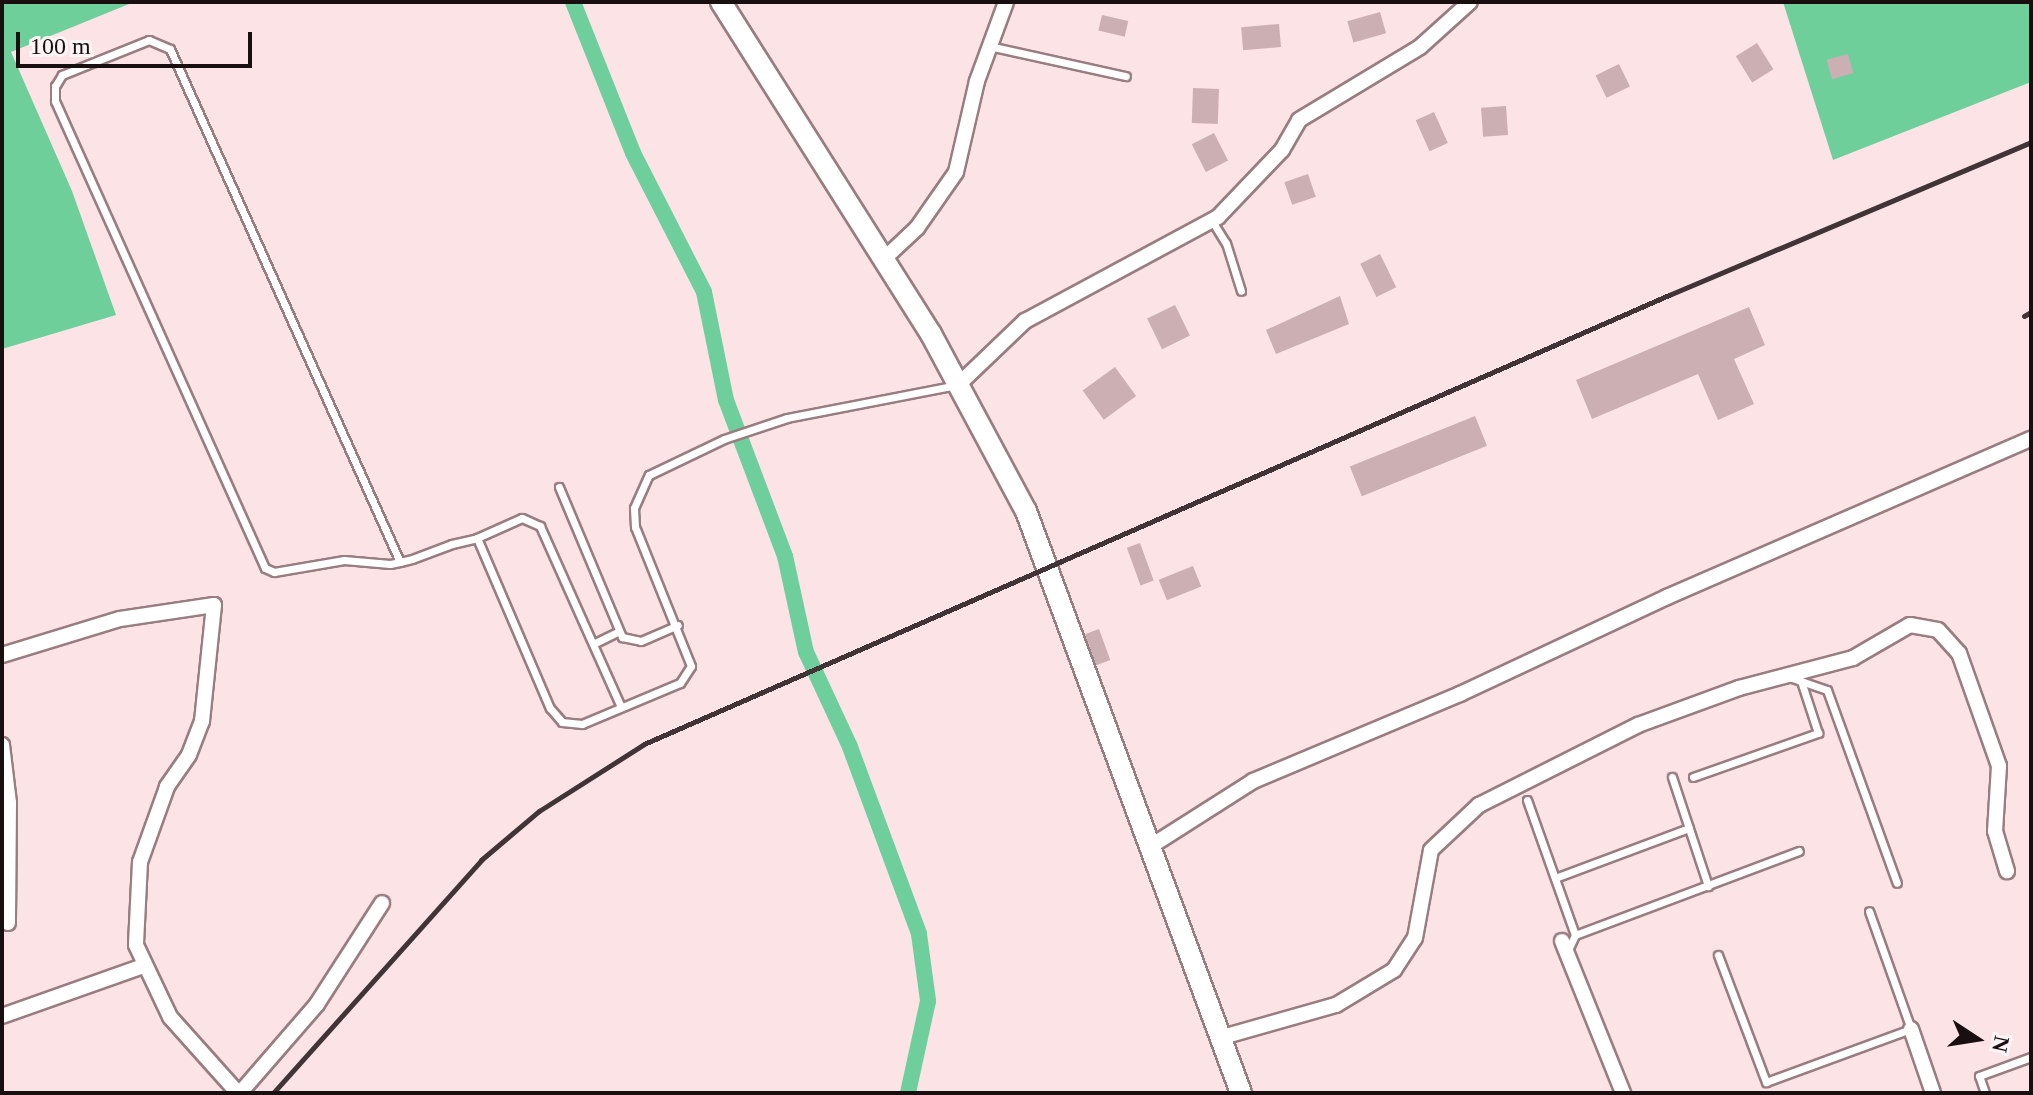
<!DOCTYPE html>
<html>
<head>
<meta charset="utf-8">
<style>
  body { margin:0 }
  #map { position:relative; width:2033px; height:1095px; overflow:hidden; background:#fbe3e6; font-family:Georgia,serif }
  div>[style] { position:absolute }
  .forest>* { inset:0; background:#6ecf9b }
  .canal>* { height:16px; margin:-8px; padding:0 8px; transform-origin:8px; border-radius:8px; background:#6ecf9c }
  .building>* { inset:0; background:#ccafb3; transform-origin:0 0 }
  .roads { filter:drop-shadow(2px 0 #987d81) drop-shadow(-2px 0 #987d81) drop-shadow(0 2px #987d81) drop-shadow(0 -2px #987d81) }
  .lane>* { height:7px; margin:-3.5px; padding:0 3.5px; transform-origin:3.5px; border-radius:3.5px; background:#fff }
  .street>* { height:14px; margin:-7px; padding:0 7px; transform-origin:7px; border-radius:7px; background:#fff }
  .secondary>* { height:20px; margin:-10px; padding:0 10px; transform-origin:10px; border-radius:10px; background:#fff }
  .rail>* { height:5px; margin:-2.5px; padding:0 2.5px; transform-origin:2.5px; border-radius:2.5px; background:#413436 }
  span { translate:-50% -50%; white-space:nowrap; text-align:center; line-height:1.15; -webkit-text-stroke:7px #fbf5f6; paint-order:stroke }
  .frame { position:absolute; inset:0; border:4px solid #190f11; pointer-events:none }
  .north { position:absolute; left:1937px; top:999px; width:80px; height:80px; -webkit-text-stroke:6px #fbf5f6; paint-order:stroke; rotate:102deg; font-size:22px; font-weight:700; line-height:32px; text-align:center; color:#190f11 }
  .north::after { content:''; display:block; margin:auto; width:28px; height:36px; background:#190f11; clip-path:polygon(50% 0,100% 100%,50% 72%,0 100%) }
  .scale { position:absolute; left:16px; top:32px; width:236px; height:36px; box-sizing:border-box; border:4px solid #190f11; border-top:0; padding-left:10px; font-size:24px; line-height:28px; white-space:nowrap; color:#190f11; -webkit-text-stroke:6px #fbf5f6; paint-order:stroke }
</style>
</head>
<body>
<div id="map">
  <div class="forest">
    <i style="clip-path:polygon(2px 2px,134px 2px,11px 52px,72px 191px,116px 315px,2px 349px)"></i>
    <i style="clip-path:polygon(1783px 2px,2031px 2px,2031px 82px,1833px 160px)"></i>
  </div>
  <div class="canal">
    <i style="left:573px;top:2px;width:162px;rotate:68.3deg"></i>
    <i style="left:633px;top:153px;width:156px;rotate:62.9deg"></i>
    <i style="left:704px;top:292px;width:110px;rotate:78.5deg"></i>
    <i style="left:726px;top:400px;width:167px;rotate:69.3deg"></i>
    <i style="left:785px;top:556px;width:98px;rotate:77.7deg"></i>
    <i style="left:806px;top:652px;width:105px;rotate:65.1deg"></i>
    <i style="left:850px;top:747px;width:199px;rotate:69.7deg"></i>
    <i style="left:919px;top:934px;width:68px;rotate:82.3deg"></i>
    <i style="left:928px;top:1001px;width:94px;rotate:102.3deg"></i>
  </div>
  <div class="building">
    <i style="left:1380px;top:12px;width:22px;height:34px;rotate:74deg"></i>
    <i style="left:1102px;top:15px;width:27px;height:16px;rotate:13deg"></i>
    <i style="left:1279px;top:24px;width:23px;height:38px;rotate:85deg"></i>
    <i style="left:1757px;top:43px;width:31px;height:25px;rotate:58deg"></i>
    <i style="left:1848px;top:54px;width:20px;height:22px;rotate:75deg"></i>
    <i style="left:1619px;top:64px;width:25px;height:26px;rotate:64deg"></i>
    <i style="left:1193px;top:88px;width:26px;height:35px;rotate:2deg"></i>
    <i style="left:1506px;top:106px;width:29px;height:25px;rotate:86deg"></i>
    <i style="left:1434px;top:112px;width:34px;height:20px;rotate:66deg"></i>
    <i style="left:1214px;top:133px;width:31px;height:25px;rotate:63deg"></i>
    <i style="left:1308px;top:174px;width:24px;height:25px;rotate:71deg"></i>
    <i style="left:1380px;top:254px;width:37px;height:22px;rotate:64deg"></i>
    <i style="clip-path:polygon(1340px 296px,1349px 324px,1276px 354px,1266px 330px)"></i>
    <i style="left:1175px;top:305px;width:34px;height:31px;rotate:64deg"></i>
    <i style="clip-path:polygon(1749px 307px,1765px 345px,1734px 359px,1754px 404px,1718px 420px,1698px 374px,1592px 419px,1576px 380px)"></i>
    <i style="left:1115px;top:367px;width:36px;height:40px;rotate:54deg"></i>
    <i style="left:1475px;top:416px;width:32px;height:135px;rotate:68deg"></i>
    <i style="left:1140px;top:543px;width:40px;height:14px;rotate:70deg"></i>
    <i style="left:1193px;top:566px;width:22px;height:37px;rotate:68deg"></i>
    <i style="left:1099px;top:629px;width:33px;height:15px;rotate:70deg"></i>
  </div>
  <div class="roads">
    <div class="lane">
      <i style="left:989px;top:46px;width:140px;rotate:12.4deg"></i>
      <i style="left:1212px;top:221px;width:26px;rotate:58deg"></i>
      <i style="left:1226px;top:243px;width:50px;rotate:72.6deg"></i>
      <i style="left:559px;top:487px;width:163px;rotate:67.2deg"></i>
      <i style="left:622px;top:637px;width:19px;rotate:12deg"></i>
      <i style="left:641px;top:641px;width:40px;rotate:-23.4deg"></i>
      <i style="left:477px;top:538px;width:49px;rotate:-24deg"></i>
      <i style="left:522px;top:518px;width:20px;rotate:24deg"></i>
      <i style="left:540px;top:526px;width:198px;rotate:65.9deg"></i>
      <i style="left:400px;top:562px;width:562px;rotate:-114.15deg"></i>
      <i style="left:170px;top:49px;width:23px;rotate:-157deg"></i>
      <i style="left:149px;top:40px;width:94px;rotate:158.1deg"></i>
      <i style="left:62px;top:75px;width:13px;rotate:122deg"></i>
      <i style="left:55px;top:86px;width:15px;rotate:90deg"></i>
      <i style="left:55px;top:101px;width:512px;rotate:65.79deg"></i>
      <i style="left:265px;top:568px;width:10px;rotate:24deg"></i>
      <i style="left:274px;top:572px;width:71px;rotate:-9.7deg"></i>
      <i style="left:344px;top:560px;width:46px;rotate:5deg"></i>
      <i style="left:390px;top:564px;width:10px;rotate:-11deg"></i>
      <i style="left:400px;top:562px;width:12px;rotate:-14deg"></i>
      <i style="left:412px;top:559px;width:43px;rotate:-20.6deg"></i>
      <i style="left:452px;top:544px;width:26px;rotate:-13deg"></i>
      <i style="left:477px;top:538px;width:185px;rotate:66.8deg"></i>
      <i style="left:550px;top:708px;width:18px;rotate:49deg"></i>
      <i style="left:562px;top:722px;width:20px;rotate:6deg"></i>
      <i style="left:582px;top:724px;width:106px;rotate:-22.7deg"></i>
      <i style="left:680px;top:683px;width:20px;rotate:-57deg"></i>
      <i style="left:691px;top:666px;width:150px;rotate:-111.9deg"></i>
      <i style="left:635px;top:527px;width:19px;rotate:-93deg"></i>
      <i style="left:634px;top:508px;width:36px;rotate:-66deg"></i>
      <i style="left:649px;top:475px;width:83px;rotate:-25.6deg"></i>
      <i style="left:724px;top:439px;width:66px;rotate:-18.4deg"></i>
      <i style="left:787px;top:418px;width:173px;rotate:-11deg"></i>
      <i style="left:593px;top:644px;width:28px;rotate:-26deg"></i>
      <i style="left:1792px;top:678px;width:37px;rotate:19deg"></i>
      <i style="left:1827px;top:690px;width:205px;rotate:70.1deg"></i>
      <i style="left:1672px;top:777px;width:115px;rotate:71.7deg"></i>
      <i style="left:1693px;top:777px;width:133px;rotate:-19.4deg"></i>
      <i style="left:1818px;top:733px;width:55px;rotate:-108.1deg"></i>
      <i style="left:1527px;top:800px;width:143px;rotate:70.4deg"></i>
      <i style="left:1575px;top:935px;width:19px;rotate:115deg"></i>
      <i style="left:1555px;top:878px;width:143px;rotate:-20.5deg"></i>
      <i style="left:1575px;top:935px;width:239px;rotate:-20.6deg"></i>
      <i style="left:1718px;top:955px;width:136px;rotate:69.3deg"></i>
      <i style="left:1766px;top:1082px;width:154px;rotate:-20.1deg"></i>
      <i style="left:1911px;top:1029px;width:125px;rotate:-109.6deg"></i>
      <i style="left:1985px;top:1093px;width:18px;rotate:-109deg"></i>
      <i style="left:1979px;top:1076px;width:55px;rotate:-20.1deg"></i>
    </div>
    <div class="street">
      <i style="left:885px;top:258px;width:44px;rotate:-43.2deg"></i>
      <i style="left:917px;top:228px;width:68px;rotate:-55.1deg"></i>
      <i style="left:956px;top:172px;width:93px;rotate:-77deg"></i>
      <i style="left:977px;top:81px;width:84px;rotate:-69.8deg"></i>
      <i style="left:958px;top:385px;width:93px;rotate:-43.7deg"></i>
      <i style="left:1025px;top:321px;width:219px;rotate:-28.3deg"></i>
      <i style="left:1218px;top:217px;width:93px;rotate:-46.3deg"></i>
      <i style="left:1282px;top:150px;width:34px;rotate:-60deg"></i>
      <i style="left:1299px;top:120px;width:141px;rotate:-31.1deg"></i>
      <i style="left:1420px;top:47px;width:67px;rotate:-42deg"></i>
      <i style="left:2px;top:655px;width:123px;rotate:-17deg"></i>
      <i style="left:120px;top:619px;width:95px;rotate:-8.5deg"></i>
      <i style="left:214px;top:605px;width:117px;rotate:95.9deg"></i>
      <i style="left:202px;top:721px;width:36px;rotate:111deg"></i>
      <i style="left:189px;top:755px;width:39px;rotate:125deg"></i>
      <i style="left:167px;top:787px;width:80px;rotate:109.8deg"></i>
      <i style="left:140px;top:862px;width:83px;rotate:92.8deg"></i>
      <i style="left:136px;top:945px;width:80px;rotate:64.7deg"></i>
      <i style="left:170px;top:1017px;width:102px;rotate:48.2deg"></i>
      <i style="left:2px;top:745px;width:58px;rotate:83.1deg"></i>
      <i style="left:9px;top:803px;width:120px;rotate:90.5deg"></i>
      <i style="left:1148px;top:848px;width:125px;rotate:-32.5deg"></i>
      <i style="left:1253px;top:781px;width:225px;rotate:-22.8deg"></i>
      <i style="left:1460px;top:694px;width:229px;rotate:-25.1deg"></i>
      <i style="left:1667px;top:597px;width:397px;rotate:-23.5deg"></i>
      <i style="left:1562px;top:941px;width:164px;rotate:68.1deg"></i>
      <i style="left:2px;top:1016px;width:150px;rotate:-19.5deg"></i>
      <i style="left:1911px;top:1029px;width:68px;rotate:71deg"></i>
      <i style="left:1219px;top:1038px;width:122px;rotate:-15.8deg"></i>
      <i style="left:1336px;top:1005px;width:68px;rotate:-31.1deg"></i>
      <i style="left:1394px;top:970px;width:38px;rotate:-57deg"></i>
      <i style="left:1415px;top:938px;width:89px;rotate:-79.7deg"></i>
      <i style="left:1431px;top:850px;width:66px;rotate:-43.2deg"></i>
      <i style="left:1479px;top:805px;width:178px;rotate:-26.7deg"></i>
      <i style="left:1638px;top:725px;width:108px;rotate:-20.1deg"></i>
      <i style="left:1739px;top:688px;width:118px;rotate:-14.7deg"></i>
      <i style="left:1853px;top:658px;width:66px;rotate:-30.1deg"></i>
      <i style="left:1910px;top:625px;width:28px;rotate:10deg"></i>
      <i style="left:1938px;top:630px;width:31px;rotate:48deg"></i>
      <i style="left:1959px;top:653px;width:120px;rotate:70.5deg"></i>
      <i style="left:1999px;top:766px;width:65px;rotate:93.5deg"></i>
      <i style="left:1995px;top:831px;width:42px;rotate:73.3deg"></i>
      <i style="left:240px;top:1093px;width:118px;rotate:-49.1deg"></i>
      <i style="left:317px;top:1004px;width:120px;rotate:-57.2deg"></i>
    </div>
    <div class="secondary">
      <i style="left:721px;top:2px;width:393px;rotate:57.7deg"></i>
      <i style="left:931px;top:334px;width:201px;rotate:61.8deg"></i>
      <i style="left:1026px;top:511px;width:620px;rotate:69.72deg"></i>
    </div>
  </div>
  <div class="rail">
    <i style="left:2024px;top:316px;width:8px;rotate:-30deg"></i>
    <i style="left:273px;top:1093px;width:312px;rotate:-48.2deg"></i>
    <i style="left:481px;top:860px;width:76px;rotate:-40.2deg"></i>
    <i style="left:539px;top:811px;width:125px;rotate:-32.5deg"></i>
    <i style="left:644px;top:744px;width:1119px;rotate:-23.66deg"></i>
    <i style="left:1669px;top:295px;width:393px;rotate:-22.9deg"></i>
  </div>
  <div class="frame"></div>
  <div class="north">N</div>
  <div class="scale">100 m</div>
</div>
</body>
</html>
